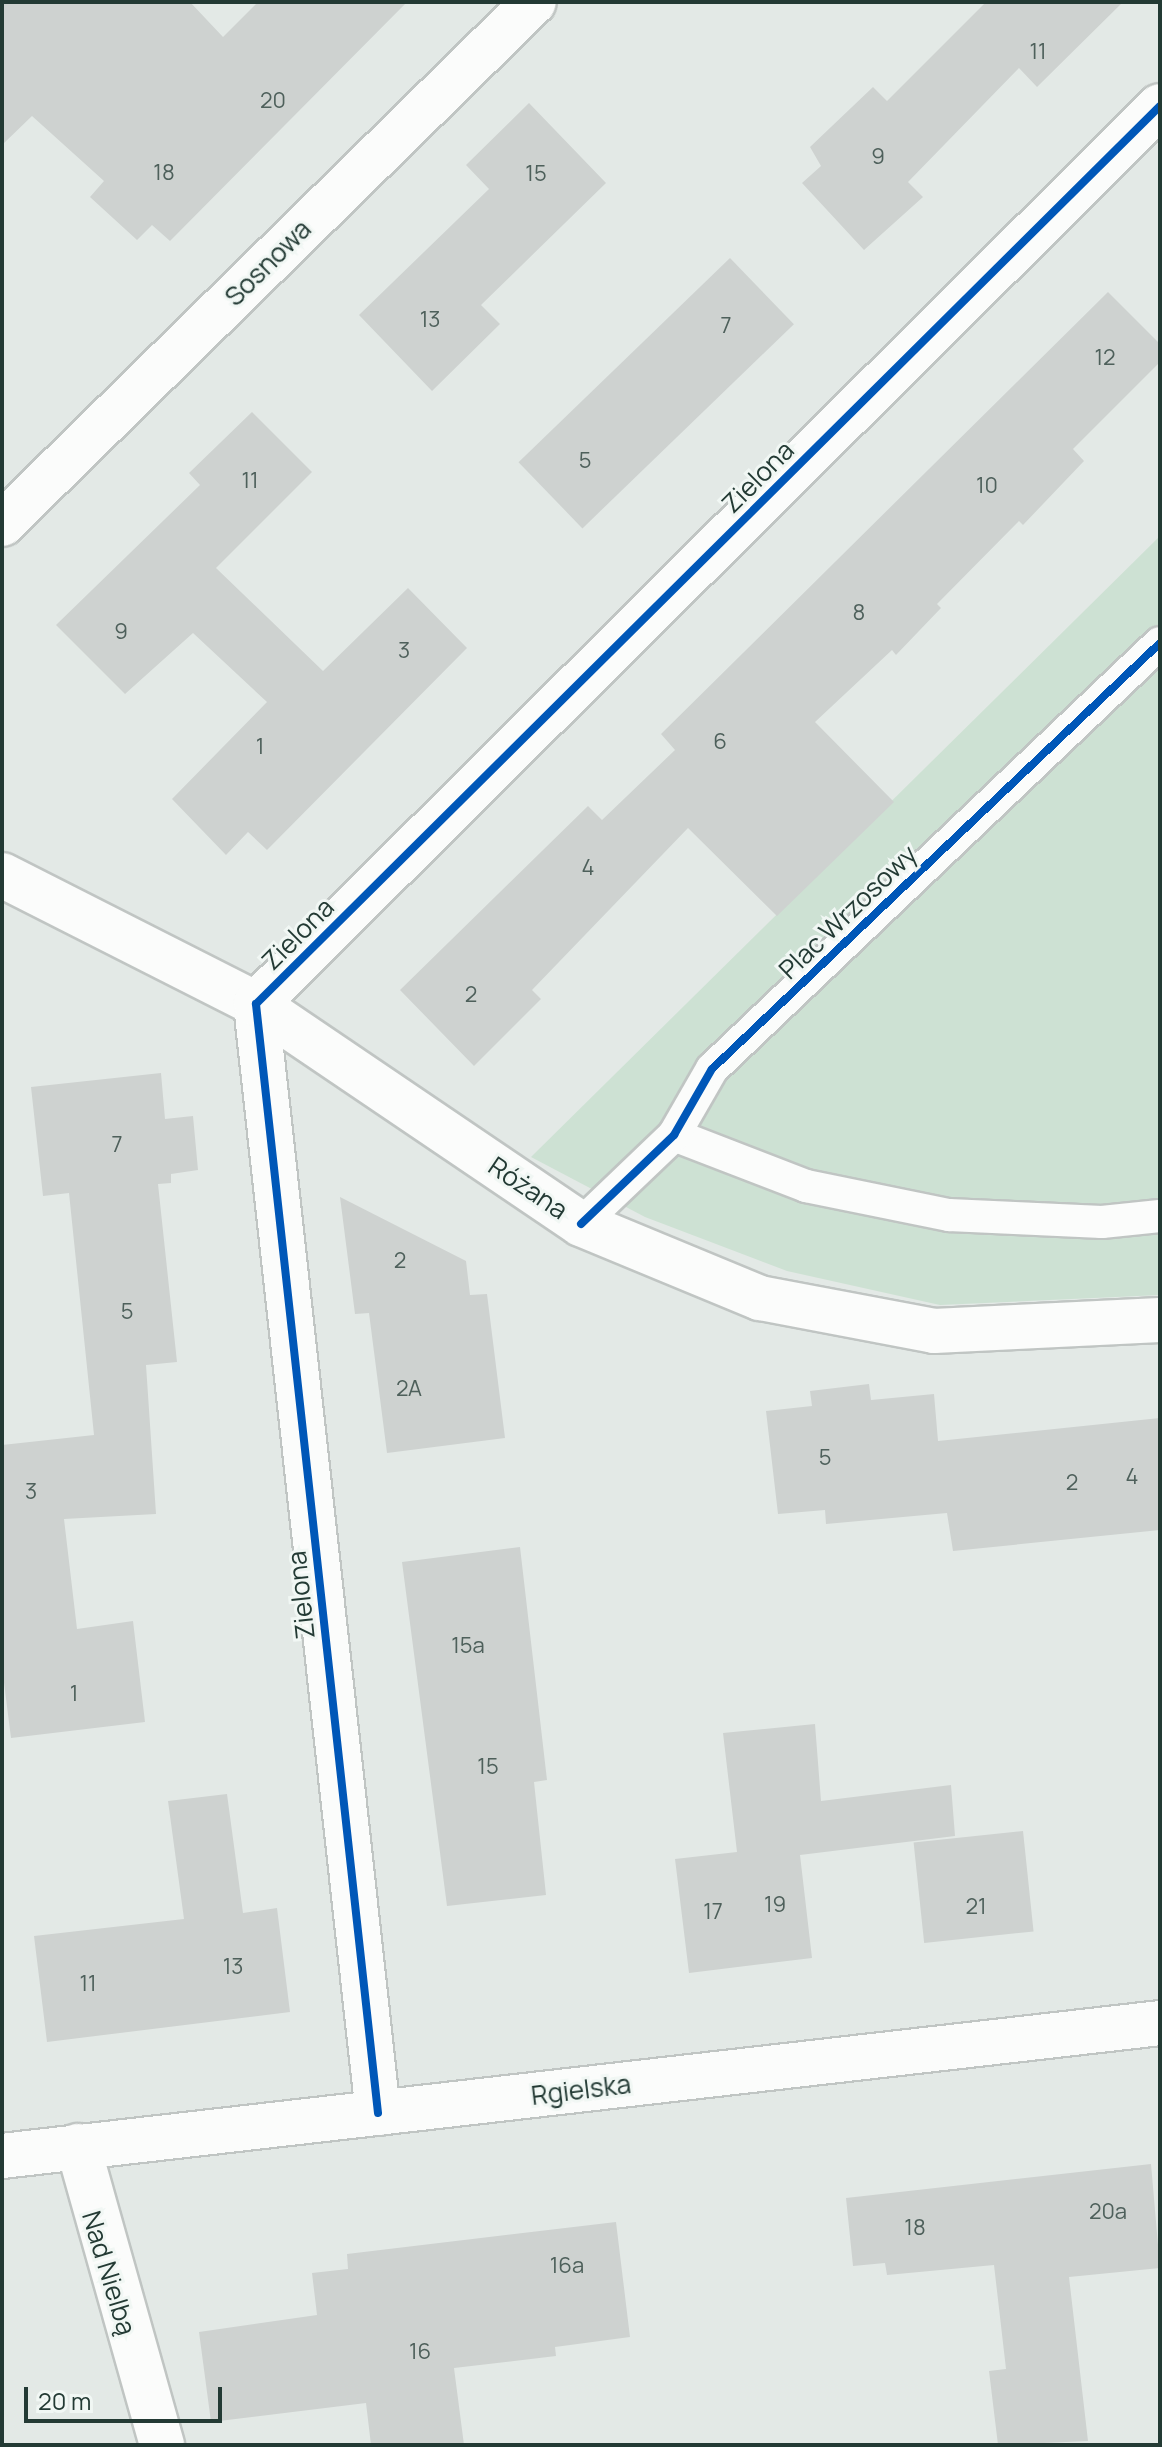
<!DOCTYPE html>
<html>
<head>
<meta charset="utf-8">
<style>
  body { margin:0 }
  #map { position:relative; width:1162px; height:2447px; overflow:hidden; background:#e3e9e6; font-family:Manrope,sans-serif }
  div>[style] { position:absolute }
  .green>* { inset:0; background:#cde1d3 }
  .building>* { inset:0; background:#ced2d0; transform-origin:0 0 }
  .roads { filter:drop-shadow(2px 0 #c0c5c3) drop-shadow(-2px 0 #c0c5c3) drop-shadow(0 2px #c0c5c3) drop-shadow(0 -2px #c0c5c3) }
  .lane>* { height:32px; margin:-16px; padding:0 16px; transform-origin:16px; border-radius:16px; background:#fbfcfb }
  .street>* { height:44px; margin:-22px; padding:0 22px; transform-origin:22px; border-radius:22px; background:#fbfcfb }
  .secondary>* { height:44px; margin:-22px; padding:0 22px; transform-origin:22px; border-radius:22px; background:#fbfcfb }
  .cycleway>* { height:8px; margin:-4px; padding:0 4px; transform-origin:4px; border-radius:4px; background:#0057b8 }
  span { translate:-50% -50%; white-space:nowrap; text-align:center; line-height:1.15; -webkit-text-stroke:6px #f1f7f4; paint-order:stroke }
  .number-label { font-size:22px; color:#4e605b }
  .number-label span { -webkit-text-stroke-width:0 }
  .street-label { font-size:26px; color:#233a34 }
  .frame { position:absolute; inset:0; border:4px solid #233a34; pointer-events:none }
  .scale { position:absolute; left:24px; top:2387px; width:198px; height:36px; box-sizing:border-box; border:4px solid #233a34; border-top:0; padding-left:10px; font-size:24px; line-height:28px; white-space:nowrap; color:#233a34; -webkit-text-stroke:6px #f1f7f4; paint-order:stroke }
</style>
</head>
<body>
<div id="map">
  <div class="green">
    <i style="clip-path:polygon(1160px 536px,1160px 1295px,940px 1305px,787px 1271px,645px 1217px,531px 1157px)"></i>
  </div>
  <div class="building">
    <i style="clip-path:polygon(2px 2px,190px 2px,223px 37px,258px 2px,407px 2px,170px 241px,152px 225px,137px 240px,90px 197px,104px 181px,32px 116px,2px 145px)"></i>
    <i style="clip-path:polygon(986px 2px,1123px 2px,1037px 87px,1019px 68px,908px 182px,923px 197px,864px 250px,802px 183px,821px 166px,810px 147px,873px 87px,887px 101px)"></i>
    <i style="clip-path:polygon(529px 103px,606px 183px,481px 305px,500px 324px,432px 391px,359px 315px,489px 189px,466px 165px)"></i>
    <i style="left:730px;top:258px;width:92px;height:294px;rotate:46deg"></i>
    <i style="clip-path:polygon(1108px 292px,1160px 344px,1160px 362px,1073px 449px,1084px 461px,1023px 525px,1019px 521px,937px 604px,941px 608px,896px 655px,892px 650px,815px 722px,894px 802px,777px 916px,688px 828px,532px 990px,541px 999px,474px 1066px,400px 990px,588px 806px,602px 820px,675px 750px,661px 734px)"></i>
    <i style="clip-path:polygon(252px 412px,312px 472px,216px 568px,323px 671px,408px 588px,467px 648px,267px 850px,248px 832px,226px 855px,172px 799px,267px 702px,193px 633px,125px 694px,56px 625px,200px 485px,189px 473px)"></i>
    <i style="clip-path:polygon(161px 1073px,165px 1119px,193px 1116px,198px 1170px,171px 1174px,171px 1183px,158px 1184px,177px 1362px,146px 1365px,156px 1514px,64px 1519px,77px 1629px,133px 1621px,145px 1722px,11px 1738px,2px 1667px,2px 1445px,94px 1435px,69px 1193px,43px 1196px,31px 1087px)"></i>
    <i style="clip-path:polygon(340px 1197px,466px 1261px,470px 1295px,487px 1294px,505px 1438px,387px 1453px,369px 1313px,355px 1314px)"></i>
    <i style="clip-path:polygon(869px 1384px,871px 1400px,934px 1394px,938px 1441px,1160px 1418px,1160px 1530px,953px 1551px,947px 1513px,826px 1524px,825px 1510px,778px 1514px,766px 1411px,812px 1406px,810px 1391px)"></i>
    <i style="clip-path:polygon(520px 1547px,547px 1780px,534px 1782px,546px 1895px,447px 1906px,402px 1562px)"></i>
    <i style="clip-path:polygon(815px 1724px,821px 1801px,951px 1785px,955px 1836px,800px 1855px,812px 1958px,689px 1973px,675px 1859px,737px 1852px,723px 1733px)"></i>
    <i style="clip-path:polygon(227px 1794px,243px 1913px,277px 1908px,290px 2012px,47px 2042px,34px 1936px,184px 1919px,168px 1801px)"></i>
    <i style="left:1023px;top:1831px;width:101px;height:110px;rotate:84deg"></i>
    <i style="clip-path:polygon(1151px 2164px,1160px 2268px,1069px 2277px,1088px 2441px,998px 2445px,989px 2371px,1006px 2369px,994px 2265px,887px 2275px,885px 2263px,853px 2266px,846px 2198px)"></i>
    <i style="clip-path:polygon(616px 2222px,630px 2337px,555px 2347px,556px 2356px,454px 2368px,464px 2445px,371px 2445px,366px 2403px,211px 2422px,199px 2332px,317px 2315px,312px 2273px,348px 2269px,347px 2254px)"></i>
  </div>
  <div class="roads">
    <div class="lane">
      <i style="left:674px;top:1135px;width:142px;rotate:21.1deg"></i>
      <i style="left:806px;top:1186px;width:146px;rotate:11.5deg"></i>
      <i style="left:949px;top:1215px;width:153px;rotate:2.6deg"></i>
      <i style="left:1102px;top:1222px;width:58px;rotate:-5.9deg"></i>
      <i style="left:581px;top:1224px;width:129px;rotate:-43.7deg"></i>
      <i style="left:674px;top:1135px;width:76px;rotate:-60.1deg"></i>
      <i style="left:712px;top:1069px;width:618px;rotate:-43.56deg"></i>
    </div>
    <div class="street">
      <i style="left:2px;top:524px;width:745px;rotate:-44.46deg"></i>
      <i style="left:2px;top:875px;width:285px;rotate:26.9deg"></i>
      <i style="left:256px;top:1004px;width:392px;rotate:34.1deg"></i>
      <i style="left:581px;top:1224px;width:194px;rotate:22.5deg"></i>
      <i style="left:760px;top:1298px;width:177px;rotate:10.7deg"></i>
      <i style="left:934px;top:1331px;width:226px;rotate:-2.8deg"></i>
      <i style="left:378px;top:2113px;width:1116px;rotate:-96.28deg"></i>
      <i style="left:256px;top:1004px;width:1274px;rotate:-44.81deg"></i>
      <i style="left:78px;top:2146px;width:311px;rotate:74.3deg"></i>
    </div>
    <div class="secondary">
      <i style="left:2px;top:2156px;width:1166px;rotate:-6.55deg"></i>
    </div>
  </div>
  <div class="cycleway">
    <i style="left:581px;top:1224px;width:129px;rotate:-43.7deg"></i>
    <i style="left:674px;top:1135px;width:76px;rotate:-60.1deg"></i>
    <i style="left:712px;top:1069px;width:618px;rotate:-43.56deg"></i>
    <i style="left:378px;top:2113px;width:1116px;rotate:-96.28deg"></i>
    <i style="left:256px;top:1004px;width:1274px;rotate:-44.81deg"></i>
  </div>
  <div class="number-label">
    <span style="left:1038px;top:52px">11</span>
    <span style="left:273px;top:101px">20</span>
    <span style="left:878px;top:157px">9</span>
    <span style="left:164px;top:173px">18</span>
    <span style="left:536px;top:174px">15</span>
    <span style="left:430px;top:320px">13</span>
    <span style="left:726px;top:326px">7</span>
    <span style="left:1105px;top:358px">12</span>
    <span style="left:585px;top:461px">5</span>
    <span style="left:250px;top:481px">11</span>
    <span style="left:987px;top:486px">10</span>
    <span style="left:859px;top:613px">8</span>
    <span style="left:121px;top:632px">9</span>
    <span style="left:404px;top:651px">3</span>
    <span style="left:720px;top:742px">6</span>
    <span style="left:260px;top:747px">1</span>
    <span style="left:588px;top:868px">4</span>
    <span style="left:471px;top:995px">2</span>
    <span style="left:117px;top:1145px">7</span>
    <span style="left:400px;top:1261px">2</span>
    <span style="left:127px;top:1312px">5</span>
    <span style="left:409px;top:1389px">2A</span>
    <span style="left:825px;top:1458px">5</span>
    <span style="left:1132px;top:1477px">4</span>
    <span style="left:1072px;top:1483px">2</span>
    <span style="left:31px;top:1492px">3</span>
    <span style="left:468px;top:1646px">15a</span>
    <span style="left:74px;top:1694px">1</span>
    <span style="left:488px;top:1767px">15</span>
    <span style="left:775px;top:1905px">19</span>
    <span style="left:976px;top:1907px">21</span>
    <span style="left:713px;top:1912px">17</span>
    <span style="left:233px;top:1967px">13</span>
    <span style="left:88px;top:1984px">11</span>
    <span style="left:1108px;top:2212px">20a</span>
    <span style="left:915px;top:2228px">18</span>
    <span style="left:567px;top:2266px">16a</span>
    <span style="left:420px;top:2352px">16</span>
  </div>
  <div class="street-label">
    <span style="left:268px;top:263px;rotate:-45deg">Sosnowa</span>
    <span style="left:758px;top:477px;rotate:-45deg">Zielona</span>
    <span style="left:848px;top:912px;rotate:-44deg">Plac Wrzosowy</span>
    <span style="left:298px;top:934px;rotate:-45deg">Zielona</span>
    <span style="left:528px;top:1188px;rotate:34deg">Różana</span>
    <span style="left:301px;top:1595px;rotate:-96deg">Zielona</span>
    <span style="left:581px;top:2090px;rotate:-7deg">Rgielska</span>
    <span style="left:109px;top:2273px;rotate:73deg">Nad Nielbą</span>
  </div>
  <div class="frame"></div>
  <div class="scale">20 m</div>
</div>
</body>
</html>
